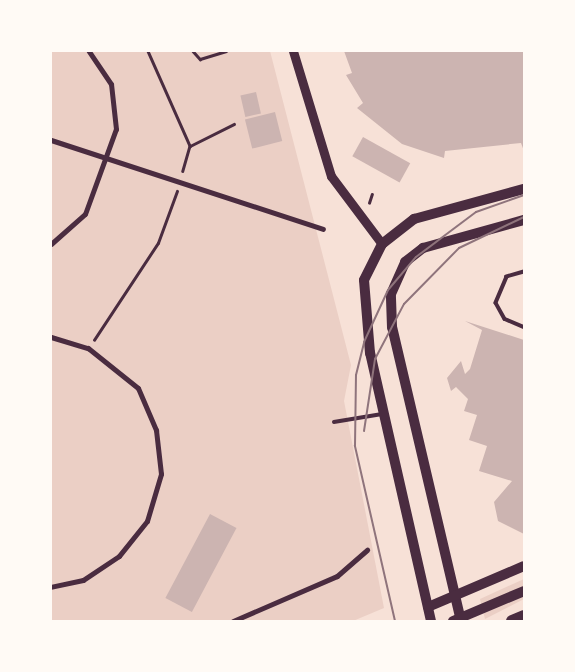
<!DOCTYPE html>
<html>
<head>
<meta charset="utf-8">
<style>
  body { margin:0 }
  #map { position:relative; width:575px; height:672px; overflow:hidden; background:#f7e1d7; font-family:"Noto Serif",serif }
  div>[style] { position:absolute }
  .green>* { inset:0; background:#ebcfc5 }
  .building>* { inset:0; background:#ccb4b1; transform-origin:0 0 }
  .path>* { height:2.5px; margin:-1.25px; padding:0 1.25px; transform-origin:1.25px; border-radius:1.25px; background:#4a2c40 }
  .service>* { height:3.5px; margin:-1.75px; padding:0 1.75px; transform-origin:1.75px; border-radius:1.75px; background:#4a2c40 }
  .pedestrian>* { height:5px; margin:-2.5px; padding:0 2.5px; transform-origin:2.5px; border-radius:2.5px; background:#4a2c40 }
  .tertiary>* { height:9px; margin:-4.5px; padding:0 4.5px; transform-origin:4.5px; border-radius:4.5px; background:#4a2c40 }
  .secondary>* { height:10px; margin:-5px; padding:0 5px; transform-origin:5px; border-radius:5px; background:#4a2c40 }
  .trunk>* { height:10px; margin:-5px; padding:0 5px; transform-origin:5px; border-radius:5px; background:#4a2c40 }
  .motorway>* { height:12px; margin:-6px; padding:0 6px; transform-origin:6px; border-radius:6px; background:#4a2c40 }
  .tram>* { height:2px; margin:-1px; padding:0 1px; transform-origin:1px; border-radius:1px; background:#8f747c }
  span { translate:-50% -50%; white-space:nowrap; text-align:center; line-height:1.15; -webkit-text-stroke:7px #fffaf5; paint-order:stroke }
  .frame { position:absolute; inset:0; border:52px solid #fffaf5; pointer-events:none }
</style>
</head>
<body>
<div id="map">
  <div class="green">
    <i style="clip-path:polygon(51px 51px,270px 51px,351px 365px,344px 401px,384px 608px,353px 621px,51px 621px)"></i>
    <i style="clip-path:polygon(524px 579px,524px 599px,485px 619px,480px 599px)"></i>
  </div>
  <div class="building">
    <i style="clip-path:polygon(344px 51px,524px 51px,524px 151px,521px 143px,445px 151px,444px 158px,402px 144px,357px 108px,363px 103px,346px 75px,352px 73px)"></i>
    <i style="left:256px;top:92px;width:22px;height:16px;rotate:77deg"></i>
    <i style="left:275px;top:112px;width:30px;height:31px;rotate:76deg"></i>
    <i style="left:363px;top:137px;width:54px;height:22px;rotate:29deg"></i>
    <i style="clip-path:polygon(465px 321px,524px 340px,524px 534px,498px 521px,494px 502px,512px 481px,479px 471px,487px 446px,469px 440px,477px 415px,464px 411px,468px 399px,456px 387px,451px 391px,447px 378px,461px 361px,465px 374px,470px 369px,482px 330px)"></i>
    <i style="left:210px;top:514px;width:30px;height:95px;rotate:28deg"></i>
  </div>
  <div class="path">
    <i style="left:148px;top:51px;width:104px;rotate:66.1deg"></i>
    <i style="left:190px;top:146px;width:26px;rotate:106deg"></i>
    <i style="left:193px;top:51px;width:11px;rotate:49deg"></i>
    <i style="left:200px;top:59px;width:27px;rotate:-17deg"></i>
    <i style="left:190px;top:146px;width:49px;rotate:-26.6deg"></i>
    <i style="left:369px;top:203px;width:9px;rotate:-72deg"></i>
    <i style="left:94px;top:340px;width:116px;rotate:-56.6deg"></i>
    <i style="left:158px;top:243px;width:55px;rotate:-69.9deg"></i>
  </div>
  <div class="service">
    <i style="left:524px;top:272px;width:18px;rotate:164deg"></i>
    <i style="left:507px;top:277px;width:28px;rotate:113deg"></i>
    <i style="left:496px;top:303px;width:18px;rotate:61deg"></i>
    <i style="left:505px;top:319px;width:21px;rotate:23deg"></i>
    <i style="left:334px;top:422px;width:50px;rotate:-9.3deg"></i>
  </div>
  <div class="pedestrian">
    <i style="left:51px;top:140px;width:286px;rotate:18.1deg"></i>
    <i style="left:51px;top:244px;width:45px;rotate:-41.4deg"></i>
    <i style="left:85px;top:214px;width:90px;rotate:-70deg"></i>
    <i style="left:116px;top:129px;width:45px;rotate:-96.3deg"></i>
    <i style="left:111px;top:84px;width:40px;rotate:-124deg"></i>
    <i style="left:51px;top:337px;width:39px;rotate:17deg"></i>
    <i style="left:88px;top:348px;width:64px;rotate:38.7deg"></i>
    <i style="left:138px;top:388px;width:46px;rotate:66.8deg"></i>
    <i style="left:156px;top:430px;width:44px;rotate:83.5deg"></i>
    <i style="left:161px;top:474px;width:49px;rotate:106.6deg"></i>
    <i style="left:147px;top:521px;width:45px;rotate:128.7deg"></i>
    <i style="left:119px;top:556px;width:43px;rotate:146.3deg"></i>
    <i style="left:83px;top:580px;width:33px;rotate:168deg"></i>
    <i style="left:233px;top:621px;width:113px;rotate:-23.4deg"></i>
    <i style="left:337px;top:576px;width:40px;rotate:-41deg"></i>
  </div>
  <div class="tertiary">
    <i style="left:293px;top:51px;width:131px;rotate:73.1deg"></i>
    <i style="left:331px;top:176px;width:85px;rotate:53.1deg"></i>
  </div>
  <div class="secondary">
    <i style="left:431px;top:621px;width:275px;rotate:-102.8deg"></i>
    <i style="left:370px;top:353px;width:73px;rotate:-94.7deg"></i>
    <i style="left:364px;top:280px;width:40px;rotate:-63.4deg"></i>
    <i style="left:382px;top:244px;width:41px;rotate:-38deg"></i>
    <i style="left:414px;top:219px;width:114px;rotate:-15.3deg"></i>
    <i style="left:461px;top:621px;width:302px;rotate:-103.2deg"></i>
    <i style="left:392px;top:327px;width:33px;rotate:-92deg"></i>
    <i style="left:391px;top:294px;width:35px;rotate:-66deg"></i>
    <i style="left:405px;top:262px;width:23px;rotate:-38deg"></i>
    <i style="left:423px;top:248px;width:105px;rotate:-15.5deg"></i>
  </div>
  <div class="trunk">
    <i style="left:428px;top:607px;width:104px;rotate:-23.1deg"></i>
    <i style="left:453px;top:621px;width:77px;rotate:-22.9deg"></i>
  </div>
  <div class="motorway">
    <i style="left:512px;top:621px;width:13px;rotate:-23deg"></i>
  </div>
  <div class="tram">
    <i style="left:364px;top:431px;width:73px;rotate:-81.3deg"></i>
    <i style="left:375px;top:359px;width:62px;rotate:-62.2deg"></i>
    <i style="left:404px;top:304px;width:78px;rotate:-45.5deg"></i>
    <i style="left:459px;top:248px;width:72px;rotate:-25.5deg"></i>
    <i style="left:395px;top:621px;width:180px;rotate:-102.9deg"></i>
    <i style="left:355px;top:446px;width:71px;rotate:-89.2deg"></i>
    <i style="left:356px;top:375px;width:34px;rotate:-76deg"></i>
    <i style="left:364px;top:342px;width:57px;rotate:-65.2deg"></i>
    <i style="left:388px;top:290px;width:43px;rotate:-49.7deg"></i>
    <i style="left:416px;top:257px;width:75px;rotate:-36.9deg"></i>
    <i style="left:476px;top:212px;width:51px;rotate:-19.5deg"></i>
  </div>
  <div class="frame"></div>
</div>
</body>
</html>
